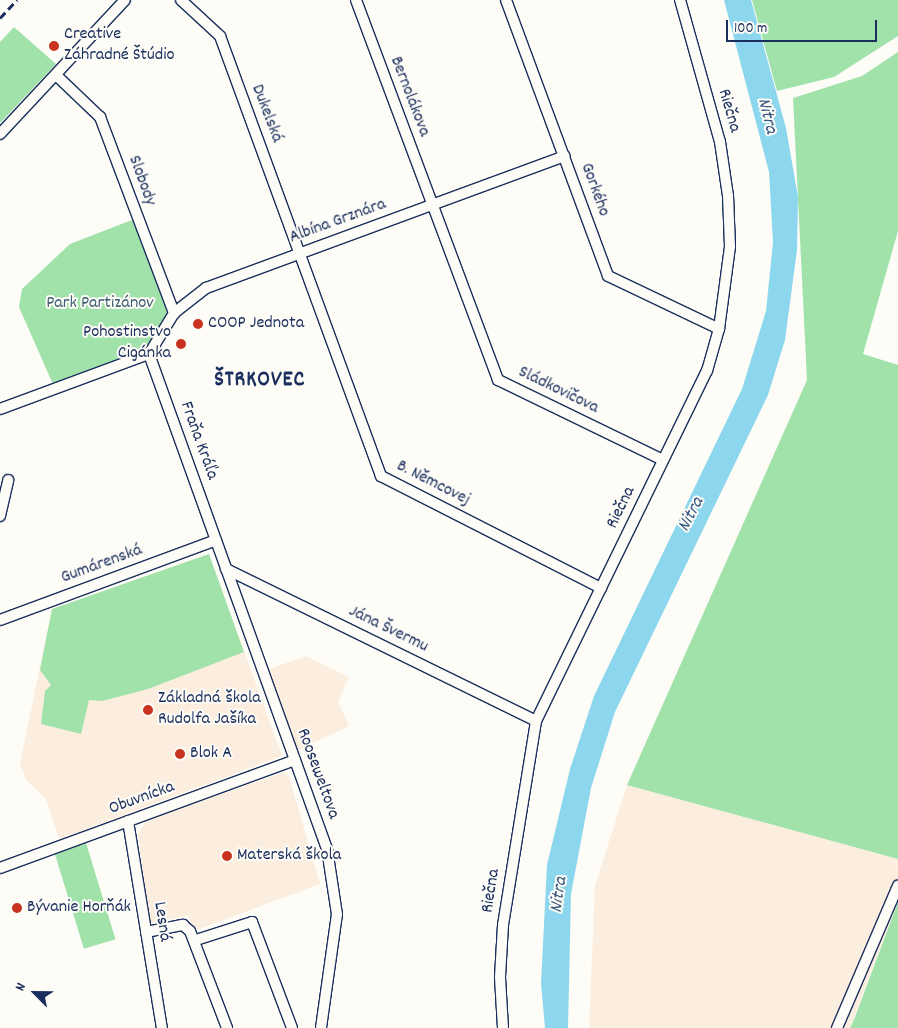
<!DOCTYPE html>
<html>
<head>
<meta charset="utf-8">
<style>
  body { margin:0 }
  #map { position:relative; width:898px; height:1028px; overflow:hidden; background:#fdfcf7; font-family:Dekko,sans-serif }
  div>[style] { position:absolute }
  .built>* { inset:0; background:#fbeede }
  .green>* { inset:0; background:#a1e2ab; transform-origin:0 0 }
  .water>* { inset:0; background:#8cd7ed }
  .roads { filter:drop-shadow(1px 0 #1b2f5e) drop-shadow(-1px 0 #1b2f5e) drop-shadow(0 1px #1b2f5e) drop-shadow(0 -1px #1b2f5e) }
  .street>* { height:10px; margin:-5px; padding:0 5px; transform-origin:5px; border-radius:5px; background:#fdfcf7 }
  .rail>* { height:3px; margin-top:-1.5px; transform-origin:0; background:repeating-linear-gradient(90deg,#1b2f5e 0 8px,transparent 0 12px) }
  .dots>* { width:14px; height:14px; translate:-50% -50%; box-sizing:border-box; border:2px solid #fdfcf7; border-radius:50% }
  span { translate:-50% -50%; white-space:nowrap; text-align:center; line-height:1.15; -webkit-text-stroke:4px #fdfcf7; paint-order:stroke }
  .poi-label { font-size:18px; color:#1b2f5e }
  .left { translate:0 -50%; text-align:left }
  .right { translate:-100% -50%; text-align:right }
  .street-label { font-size:18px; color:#1b2f5e }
  .park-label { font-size:18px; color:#3c5c71 }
  .water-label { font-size:19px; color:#375982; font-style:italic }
  .district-label { font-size:22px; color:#1b2f5e; font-weight:700; letter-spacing:1px }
  .north { position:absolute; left:10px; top:968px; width:50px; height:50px; -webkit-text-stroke:4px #fdfcf7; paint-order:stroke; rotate:293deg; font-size:14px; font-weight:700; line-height:20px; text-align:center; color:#1b2f5e }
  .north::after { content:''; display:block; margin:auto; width:18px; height:22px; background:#1b2f5e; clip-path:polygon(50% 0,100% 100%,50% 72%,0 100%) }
  .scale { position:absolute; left:726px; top:20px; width:151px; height:22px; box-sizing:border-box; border:2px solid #1b2f5e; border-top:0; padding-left:6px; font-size:15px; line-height:18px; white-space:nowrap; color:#1b2f5e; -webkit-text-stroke:4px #fdfcf7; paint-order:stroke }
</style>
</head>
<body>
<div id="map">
  <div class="built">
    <i style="clip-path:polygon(209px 554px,282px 756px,59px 839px,46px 799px,26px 780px,20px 763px,52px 609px)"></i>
    <i style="clip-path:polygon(306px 656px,349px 677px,338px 702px,349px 726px,296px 751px,267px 670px)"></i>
    <i style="clip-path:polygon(284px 772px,289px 776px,320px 884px,194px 931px,188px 915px,150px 924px,138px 835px,146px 821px)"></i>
    <i style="clip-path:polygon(627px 785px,898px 859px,898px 902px,850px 1028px,589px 1028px,595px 886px)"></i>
  </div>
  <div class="green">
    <i style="clip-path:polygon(752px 0,898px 0,898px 36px,834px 77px,777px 91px)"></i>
    <i style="clip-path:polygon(14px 27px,56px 64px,0 123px,0 42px)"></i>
    <i style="clip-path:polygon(898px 52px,898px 231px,863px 354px,898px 365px,898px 859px,627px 785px,807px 380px,793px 98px,862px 76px)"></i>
    <i style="clip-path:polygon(137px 218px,174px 313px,149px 354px,55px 389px,19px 307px,22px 289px,70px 244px)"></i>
    <i style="clip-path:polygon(209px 554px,244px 652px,148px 689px,102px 701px,89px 700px,81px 734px,41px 724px,45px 691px,51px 685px,40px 670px,52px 609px)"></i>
    <i style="left:83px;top:833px;width:111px;height:33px;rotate:73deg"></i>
    <i style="clip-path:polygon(898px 902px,898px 1028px,850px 1028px,855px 1017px)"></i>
  </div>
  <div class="water">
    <i style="clip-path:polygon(724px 0,751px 0,786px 128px,798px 197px,797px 250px,785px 340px,768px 395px,615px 712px,591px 788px,571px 894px,568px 1028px,545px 1028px,541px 983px,547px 865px,570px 769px,594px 696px,742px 389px,766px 311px,773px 242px,769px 172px)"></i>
  </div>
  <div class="roads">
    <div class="street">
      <i style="left:181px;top:0;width:53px;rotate:42.7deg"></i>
      <i style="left:220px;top:36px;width:469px;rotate:69.9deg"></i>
      <i style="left:381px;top:476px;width:247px;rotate:27deg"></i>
      <i style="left:356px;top:0;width:406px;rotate:69.5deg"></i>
      <i style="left:498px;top:380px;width:183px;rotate:25.9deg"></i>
      <i style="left:506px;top:0;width:294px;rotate:69.7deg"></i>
      <i style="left:608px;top:276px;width:123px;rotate:25.5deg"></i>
      <i style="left:56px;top:75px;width:61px;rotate:43.7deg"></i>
      <i style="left:100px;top:117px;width:210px;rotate:69.3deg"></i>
      <i style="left:0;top:134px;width:183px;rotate:-47deg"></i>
      <i style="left:149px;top:354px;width:526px;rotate:70.22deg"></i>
      <i style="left:327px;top:849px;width:66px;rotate:81.3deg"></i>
      <i style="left:337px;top:914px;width:115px;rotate:98deg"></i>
      <i style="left:149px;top:354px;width:48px;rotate:-58.6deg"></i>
      <i style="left:174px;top:313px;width:41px;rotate:-38deg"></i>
      <i style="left:206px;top:288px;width:382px;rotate:-20.2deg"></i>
      <i style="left:0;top:409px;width:159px;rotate:-20.3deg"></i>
      <i style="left:0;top:516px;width:37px;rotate:-77deg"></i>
      <i style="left:226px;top:569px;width:345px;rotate:26.1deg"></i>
      <i style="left:0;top:620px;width:230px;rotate:-20.3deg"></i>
      <i style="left:128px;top:821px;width:210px;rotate:80.7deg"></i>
      <i style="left:0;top:868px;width:314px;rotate:-20.1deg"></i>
      <i style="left:146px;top:932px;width:38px;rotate:-11deg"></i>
      <i style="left:183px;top:925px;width:9px;rotate:41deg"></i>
      <i style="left:190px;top:931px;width:104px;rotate:69.1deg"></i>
      <i style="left:196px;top:940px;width:59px;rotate:-17.8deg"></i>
      <i style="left:252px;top:922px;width:113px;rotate:69.3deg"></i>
      <i style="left:503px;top:1028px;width:51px;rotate:-93.4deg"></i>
      <i style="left:500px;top:977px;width:52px;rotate:-86.7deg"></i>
      <i style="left:503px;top:925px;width:207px;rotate:-80.8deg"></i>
      <i style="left:536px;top:721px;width:390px;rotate:-64deg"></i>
      <i style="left:707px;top:371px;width:44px;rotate:-74.1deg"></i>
      <i style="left:719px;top:329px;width:83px;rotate:-82.4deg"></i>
      <i style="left:730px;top:247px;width:51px;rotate:-92.2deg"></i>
      <i style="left:728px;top:196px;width:55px;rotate:-98.4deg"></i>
      <i style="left:720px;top:142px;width:148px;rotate:-105.7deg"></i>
      <i style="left:837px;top:1028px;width:155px;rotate:-66.8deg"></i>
    </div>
  </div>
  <div class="rail">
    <i style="left:0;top:18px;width:25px;rotate:-47deg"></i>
  </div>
  <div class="dots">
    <i style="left:54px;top:46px;background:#c8321e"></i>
    <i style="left:198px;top:324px;background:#c8321e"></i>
    <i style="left:181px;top:344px;background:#c8321e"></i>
    <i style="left:148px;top:710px;background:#c8321e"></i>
    <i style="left:180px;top:754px;background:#c8321e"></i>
    <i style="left:227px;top:856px;background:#c8321e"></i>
    <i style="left:17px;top:908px;background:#c8321e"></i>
  </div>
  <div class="poi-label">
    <span class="left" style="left:64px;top:46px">Creative<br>Záhradné Štúdio</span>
    <span class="left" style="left:208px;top:324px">COOP Jednota</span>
    <span class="right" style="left:171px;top:344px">Pohostinstvo<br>Cigánka</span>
    <span class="left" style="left:158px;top:710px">Základná škola<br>Rudolfa Jašíka</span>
    <span class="left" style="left:190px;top:754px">Blok A</span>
    <span class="left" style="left:237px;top:856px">Materská škola</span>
    <span class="left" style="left:27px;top:908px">Bývanie Horňák</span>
  </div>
  <div class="street-label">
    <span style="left:409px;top:97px;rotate:69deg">Bernolákova</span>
    <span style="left:728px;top:111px;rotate:74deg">Riečna</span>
    <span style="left:266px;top:114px;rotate:69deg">Dukelská</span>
    <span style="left:141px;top:181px;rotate:70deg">Slobody</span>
    <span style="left:594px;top:190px;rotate:70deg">Gorkého</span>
    <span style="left:338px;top:222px;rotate:-20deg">Albína Grznára</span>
    <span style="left:558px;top:391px;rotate:26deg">Sládkovičova</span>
    <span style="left:198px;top:441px;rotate:70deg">Fraňa Kráľa</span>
    <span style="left:433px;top:484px;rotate:27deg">B. Němcovej</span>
    <span style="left:622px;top:508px;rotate:-64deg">Riečna</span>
    <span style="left:102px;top:565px;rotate:-20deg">Gumárenská</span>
    <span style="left:388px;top:630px;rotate:26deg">Jána Švermu</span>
    <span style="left:317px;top:774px;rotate:70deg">Rooseweltova</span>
    <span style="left:142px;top:799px;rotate:-20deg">Obuvnícka</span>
    <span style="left:492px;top:891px;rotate:-81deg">Riečna</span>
    <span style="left:161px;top:922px;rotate:81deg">Lesná</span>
  </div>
  <div class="park-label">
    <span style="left:100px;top:304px">Park Partizánov</span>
  </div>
  <div class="water-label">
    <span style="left:766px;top:116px;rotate:76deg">Nitra</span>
    <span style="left:692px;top:515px;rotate:-63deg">Nitra</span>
    <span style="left:560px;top:895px;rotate:-82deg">Nitra</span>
  </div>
  <div class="district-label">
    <span style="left:260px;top:381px">ŠTRKOVEC</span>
  </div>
  <div class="north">N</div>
  <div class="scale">100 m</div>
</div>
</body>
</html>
